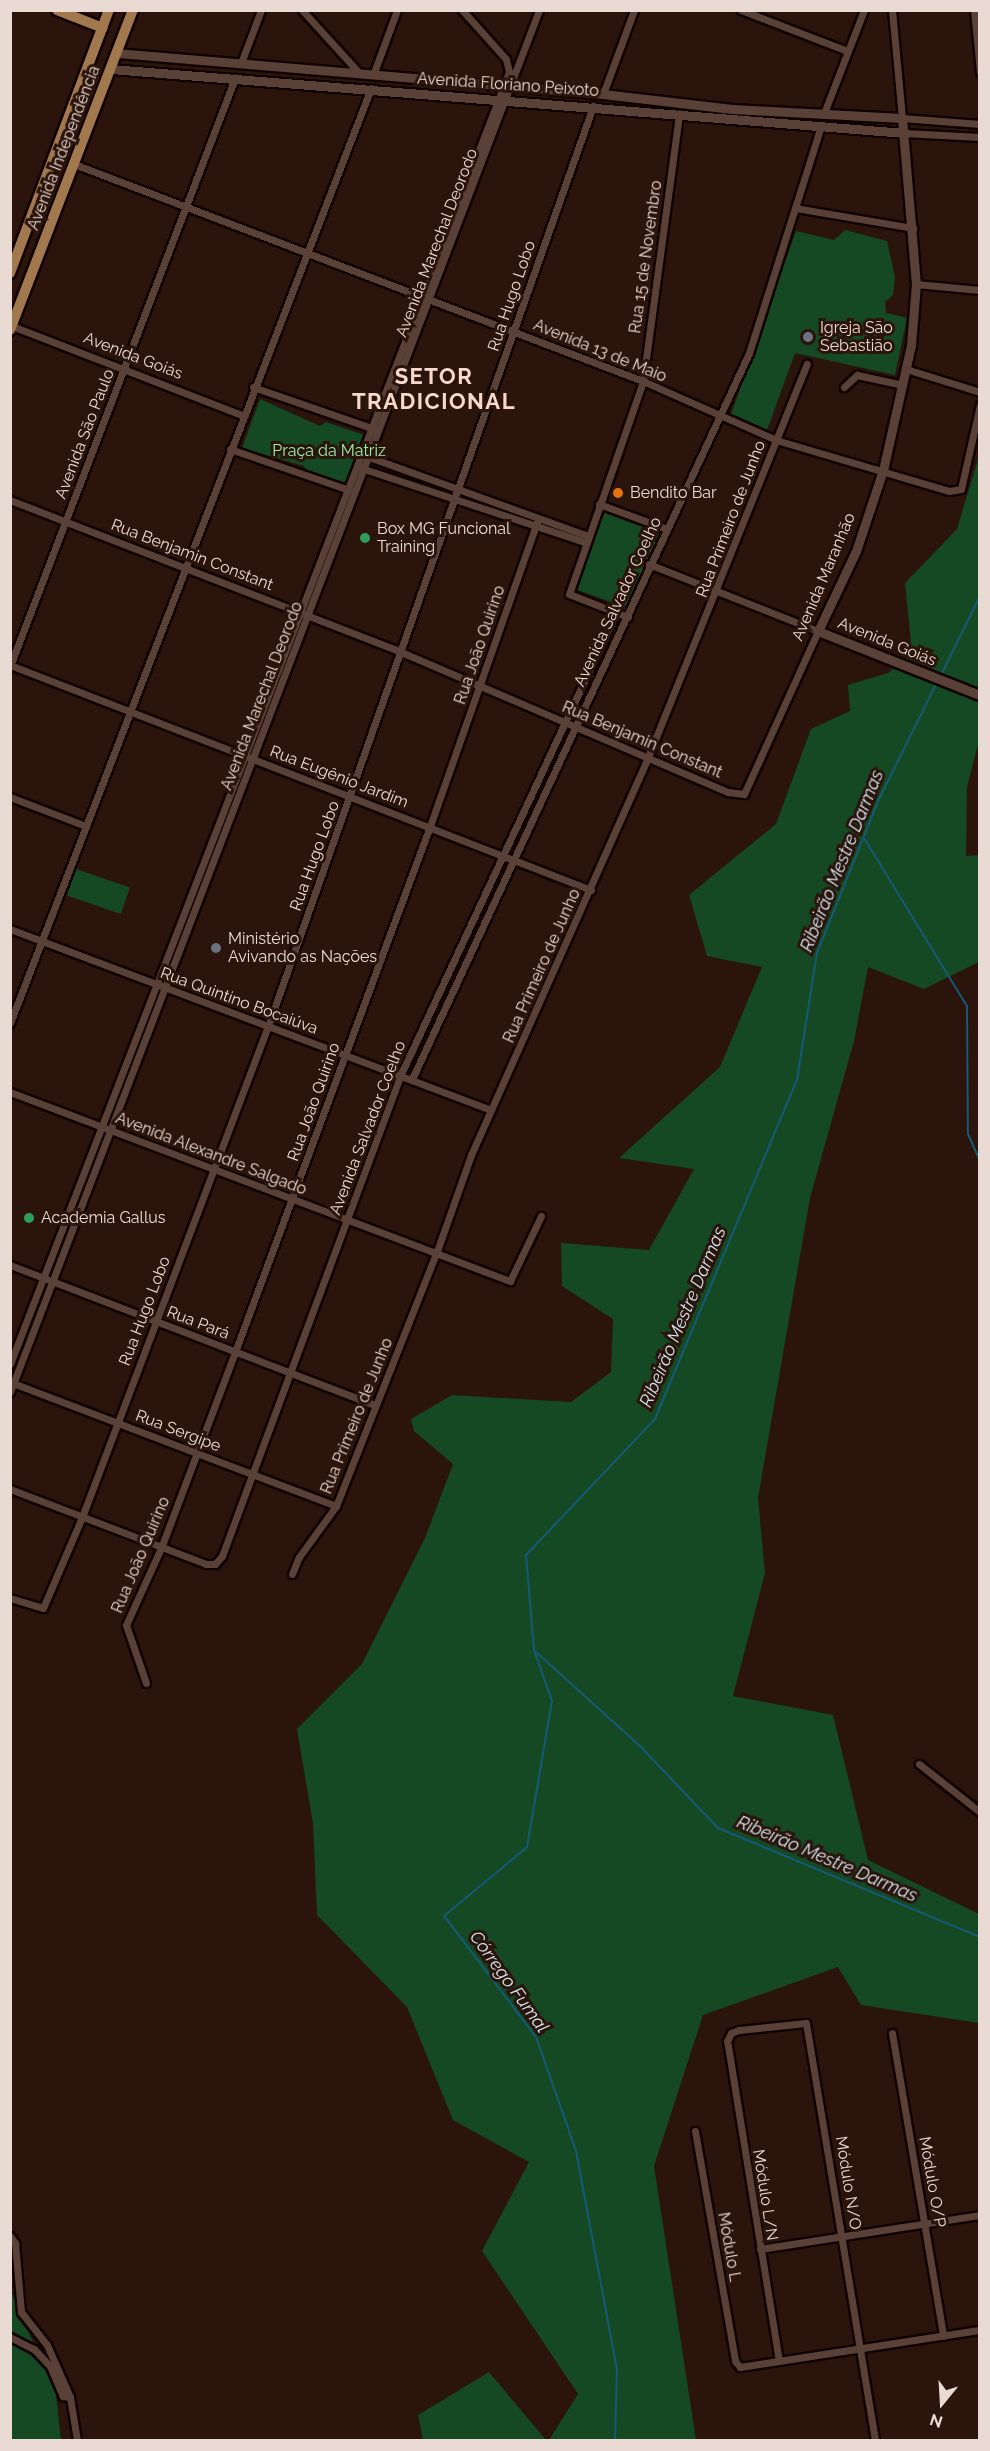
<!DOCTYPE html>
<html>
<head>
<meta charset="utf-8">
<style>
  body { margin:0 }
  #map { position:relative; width:990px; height:2451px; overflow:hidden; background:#2a140b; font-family:Raleway,sans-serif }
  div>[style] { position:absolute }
  .green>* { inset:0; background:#144923; transform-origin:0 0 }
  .stream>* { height:2px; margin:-1px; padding:0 1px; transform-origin:1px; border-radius:1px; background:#145a77 }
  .roads { filter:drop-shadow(2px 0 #110200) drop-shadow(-2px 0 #110200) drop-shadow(0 2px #110200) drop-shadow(0 -2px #110200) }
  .street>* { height:7px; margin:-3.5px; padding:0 3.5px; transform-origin:3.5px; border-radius:3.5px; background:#5a4137 }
  .secondary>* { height:9px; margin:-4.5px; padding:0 4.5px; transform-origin:4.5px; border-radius:4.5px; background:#5a4137 }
  .primary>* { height:10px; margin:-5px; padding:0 5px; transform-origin:5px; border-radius:5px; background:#a2784f }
  .dots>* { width:16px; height:16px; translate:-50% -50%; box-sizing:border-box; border:3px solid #2a140b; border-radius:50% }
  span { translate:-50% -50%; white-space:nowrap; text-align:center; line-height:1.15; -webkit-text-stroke:6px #2a140b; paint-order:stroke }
  .street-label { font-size:16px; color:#eadad4 }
  .poi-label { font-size:16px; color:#eadad4 }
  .left { translate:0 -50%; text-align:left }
  .park-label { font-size:16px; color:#96efa7 }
  .water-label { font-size:18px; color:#d2e6f1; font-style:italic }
  .district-label { font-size:22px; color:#f8d8cc; font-weight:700; letter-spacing:1.5px }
  .frame { position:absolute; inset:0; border:12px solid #eadad4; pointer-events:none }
  .north { position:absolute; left:912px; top:2373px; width:60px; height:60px; -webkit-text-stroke:4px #2a140b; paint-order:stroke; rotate:198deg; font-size:16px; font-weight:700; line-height:24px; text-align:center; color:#eadad4 }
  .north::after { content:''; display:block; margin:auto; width:21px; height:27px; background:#eadad4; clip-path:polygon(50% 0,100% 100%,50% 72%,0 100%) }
</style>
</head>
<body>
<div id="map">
  <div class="green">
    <i style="clip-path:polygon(845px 230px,887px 241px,895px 277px,893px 295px,885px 302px,886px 313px,907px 318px,895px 375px,795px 353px,766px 433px,730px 417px,796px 231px,834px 240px)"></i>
    <i style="clip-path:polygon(260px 399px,320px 426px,326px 422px,364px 435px,345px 485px,306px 471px,304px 466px,242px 448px)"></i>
    <i style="clip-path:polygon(979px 456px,980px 737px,967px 787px,966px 856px,979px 855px,979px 962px,924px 989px,868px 967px,854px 1041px,810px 1198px,758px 1498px,765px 1573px,733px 1696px,833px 1715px,868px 1860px,979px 1914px,979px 2023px,861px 2005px,838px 1967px,703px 2015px,654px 2166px,696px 2440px,549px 2440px,578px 2394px,482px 2251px,529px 2162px,453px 2120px,407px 2007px,317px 1915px,313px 1824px,297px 1729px,362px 1664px,425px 1538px,453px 1464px,414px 1431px,411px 1419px,452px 1395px,571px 1402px,611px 1372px,613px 1319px,562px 1286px,561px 1243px,649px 1250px,694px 1169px,619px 1158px,720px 1067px,762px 967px,707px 956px,689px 895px,776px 824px,811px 729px,850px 711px,848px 685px,888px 673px,912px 653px,905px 583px,957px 529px)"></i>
    <i style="left:603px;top:512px;width:62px;height:82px;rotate:20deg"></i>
    <i style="left:76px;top:869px;width:57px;height:28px;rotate:19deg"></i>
    <i style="clip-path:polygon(10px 2289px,56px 2395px,61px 2440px,11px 2440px)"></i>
    <i style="clip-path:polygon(489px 2372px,546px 2440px,423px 2440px,418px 2415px)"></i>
  </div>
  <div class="stream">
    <i style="left:940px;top:677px;width:90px;rotate:-63.7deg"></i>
    <i style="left:864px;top:838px;width:197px;rotate:58.5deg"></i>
    <i style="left:967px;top:1006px;width:128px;rotate:89.6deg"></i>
    <i style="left:968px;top:1134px;width:30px;rotate:66deg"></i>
    <i style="left:536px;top:1652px;width:139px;rotate:42.1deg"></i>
    <i style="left:639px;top:1745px;width:115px;rotate:46.4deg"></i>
    <i style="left:718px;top:1828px;width:284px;rotate:22.6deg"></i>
    <i style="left:615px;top:2440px;width:70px;rotate:-88.4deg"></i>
    <i style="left:617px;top:2370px;width:223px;rotate:-100.6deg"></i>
    <i style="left:576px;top:2151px;width:121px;rotate:-109.3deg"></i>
    <i style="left:536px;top:2037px;width:152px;rotate:-127.2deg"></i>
    <i style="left:444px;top:1916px;width:108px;rotate:-39.7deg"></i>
    <i style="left:527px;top:1847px;width:148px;rotate:-80.3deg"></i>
    <i style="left:552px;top:1701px;width:54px;rotate:-109.4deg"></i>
    <i style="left:534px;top:1650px;width:95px;rotate:-94.8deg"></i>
    <i style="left:526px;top:1555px;width:187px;rotate:-46.5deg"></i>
    <i style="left:655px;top:1419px;width:368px;rotate:-67.3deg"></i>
    <i style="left:797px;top:1080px;width:129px;rotate:-81.1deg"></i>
    <i style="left:817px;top:953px;width:164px;rotate:-68.1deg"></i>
    <i style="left:878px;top:801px;width:133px;rotate:-63.6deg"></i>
  </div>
  <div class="roads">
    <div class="street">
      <i style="left:302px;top:10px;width:86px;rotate:47.8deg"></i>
      <i style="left:741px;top:10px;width:114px;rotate:21.1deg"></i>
      <i style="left:892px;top:10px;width:108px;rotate:84.7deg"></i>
      <i style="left:902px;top:118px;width:78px;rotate:4.4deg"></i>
      <i style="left:974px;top:10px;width:62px;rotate:84.5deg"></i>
      <i style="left:241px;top:63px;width:57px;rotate:-69.3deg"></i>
      <i style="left:373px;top:75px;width:69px;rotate:-69.7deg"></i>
      <i style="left:603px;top:94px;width:90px;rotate:-69.7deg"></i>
      <i style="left:824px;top:113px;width:110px;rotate:-68.8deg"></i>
      <i style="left:904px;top:133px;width:76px;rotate:3deg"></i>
      <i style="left:74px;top:164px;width:609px;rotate:20.88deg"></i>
      <i style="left:643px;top:381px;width:145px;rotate:23.9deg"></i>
      <i style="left:776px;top:440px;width:180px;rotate:16.4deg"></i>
      <i style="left:949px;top:491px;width:12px;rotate:-9deg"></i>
      <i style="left:961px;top:489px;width:86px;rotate:-77.3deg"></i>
      <i style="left:795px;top:208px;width:120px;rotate:9.6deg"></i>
      <i style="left:916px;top:284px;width:64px;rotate:5.4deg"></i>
      <i style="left:12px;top:326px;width:247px;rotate:21.2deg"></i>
      <i style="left:906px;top:369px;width:77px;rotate:17.3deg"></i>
      <i style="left:253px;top:387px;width:128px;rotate:19.1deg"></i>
      <i style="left:844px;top:387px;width:18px;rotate:-43deg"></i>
      <i style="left:857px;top:375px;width:47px;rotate:12.3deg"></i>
      <i style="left:230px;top:449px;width:126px;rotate:19deg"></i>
      <i style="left:369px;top:457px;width:233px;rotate:19.8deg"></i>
      <i style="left:361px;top:468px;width:236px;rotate:18.3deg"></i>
      <i style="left:10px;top:500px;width:420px;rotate:21.2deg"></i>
      <i style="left:401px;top:652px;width:356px;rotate:23.2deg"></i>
      <i style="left:728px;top:792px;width:16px;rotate:7deg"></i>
      <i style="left:744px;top:794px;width:179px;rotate:-65.6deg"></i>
      <i style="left:818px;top:631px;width:182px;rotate:-158.4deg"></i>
      <i style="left:599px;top:504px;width:72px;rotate:20.2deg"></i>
      <i style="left:628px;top:617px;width:63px;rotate:-158.7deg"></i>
      <i style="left:569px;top:594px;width:225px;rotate:-70.8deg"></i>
      <i style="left:643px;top:381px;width:270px;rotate:-82.3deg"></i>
      <i style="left:10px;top:665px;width:623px;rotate:21.17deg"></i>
      <i style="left:10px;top:666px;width:630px;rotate:-69.06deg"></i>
      <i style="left:10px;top:797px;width:81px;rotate:20.9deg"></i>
      <i style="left:10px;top:929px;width:514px;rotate:20.62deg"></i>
      <i style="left:10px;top:1023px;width:1002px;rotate:-68.89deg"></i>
      <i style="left:412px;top:1079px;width:800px;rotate:-65.1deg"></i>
      <i style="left:749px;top:353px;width:238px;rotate:-72.4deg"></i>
      <i style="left:10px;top:1092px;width:535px;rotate:20.71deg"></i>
      <i style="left:510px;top:1281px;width:72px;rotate:-64.5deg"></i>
      <i style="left:10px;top:1265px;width:391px;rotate:21deg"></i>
      <i style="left:10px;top:1364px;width:1385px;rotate:-68.88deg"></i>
      <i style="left:509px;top:72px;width:13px;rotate:-103deg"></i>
      <i style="left:506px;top:59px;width:66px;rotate:-131.9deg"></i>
      <i style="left:10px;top:1382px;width:349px;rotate:20.8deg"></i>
      <i style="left:10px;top:1392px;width:1480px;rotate:-69.05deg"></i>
      <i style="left:10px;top:1489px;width:210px;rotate:20.9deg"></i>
      <i style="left:206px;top:1564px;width:9px"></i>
      <i style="left:215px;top:1564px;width:11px;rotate:-49deg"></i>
      <i style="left:222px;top:1556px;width:514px;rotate:-69.63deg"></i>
      <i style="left:401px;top:1074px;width:509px;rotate:-65deg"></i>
      <i style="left:292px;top:1574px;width:18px;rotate:-68deg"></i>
      <i style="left:299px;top:1557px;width:63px;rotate:-54deg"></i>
      <i style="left:336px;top:1506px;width:274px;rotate:-68.4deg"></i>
      <i style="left:437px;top:1251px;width:102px;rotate:-70.5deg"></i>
      <i style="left:471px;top:1155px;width:436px;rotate:-66deg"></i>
      <i style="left:648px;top:757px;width:424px;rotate:-68deg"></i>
      <i style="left:10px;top:1598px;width:34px;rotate:17deg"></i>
      <i style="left:43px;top:1608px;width:99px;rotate:-66.8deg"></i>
      <i style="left:82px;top:1517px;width:525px;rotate:-69.25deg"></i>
      <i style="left:268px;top:1026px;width:976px;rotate:-70.54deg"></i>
      <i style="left:146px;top:1683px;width:61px;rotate:-109deg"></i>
      <i style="left:126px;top:1625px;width:85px;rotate:-65.6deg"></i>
      <i style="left:161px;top:1548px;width:210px;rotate:-69.3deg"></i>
      <i style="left:235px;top:1352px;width:561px;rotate:-69.66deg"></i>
      <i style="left:430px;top:826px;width:325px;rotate:-70.6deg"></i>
      <i style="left:919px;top:1764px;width:78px;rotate:38.2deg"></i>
      <i style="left:892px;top:2033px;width:307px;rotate:80.4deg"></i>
      <i style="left:695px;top:2131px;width:233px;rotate:80.1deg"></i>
      <i style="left:735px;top:2361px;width:8px;rotate:50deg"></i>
      <i style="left:740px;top:2367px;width:243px;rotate:-8.8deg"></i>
      <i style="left:10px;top:2236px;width:9px;rotate:54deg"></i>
      <i style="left:15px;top:2243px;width:69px;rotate:85deg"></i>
      <i style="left:21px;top:2312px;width:42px;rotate:51.8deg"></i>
      <i style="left:47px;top:2345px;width:57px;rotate:66.1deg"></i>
      <i style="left:70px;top:2397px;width:44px;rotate:80.8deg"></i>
      <i style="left:760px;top:2249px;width:223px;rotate:-8.8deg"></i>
      <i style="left:10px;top:2337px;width:27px;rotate:27deg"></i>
      <i style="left:34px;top:2349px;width:23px;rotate:47deg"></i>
      <i style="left:50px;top:2366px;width:33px;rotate:67deg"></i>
      <i style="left:63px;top:2396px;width:7px;rotate:8deg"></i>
      <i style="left:779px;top:2361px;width:324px;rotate:-99.2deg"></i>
      <i style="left:727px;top:2041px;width:9px;rotate:-63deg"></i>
      <i style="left:731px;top:2033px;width:9px;rotate:-21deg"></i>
      <i style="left:739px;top:2030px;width:67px;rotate:-6deg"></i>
      <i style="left:806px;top:2023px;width:423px;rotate:80.6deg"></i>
    </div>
    <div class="secondary">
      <i style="left:117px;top:53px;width:488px;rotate:4.8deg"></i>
      <i style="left:603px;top:94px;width:130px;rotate:6.6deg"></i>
      <i style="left:732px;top:109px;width:170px;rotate:3deg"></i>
      <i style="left:902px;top:118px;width:167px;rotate:85.2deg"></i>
      <i style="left:916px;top:284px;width:61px;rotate:94.7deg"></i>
      <i style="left:911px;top:345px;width:128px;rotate:102.6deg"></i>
      <i style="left:883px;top:470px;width:85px;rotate:108.4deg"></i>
      <i style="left:856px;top:551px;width:89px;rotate:115.4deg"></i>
      <i style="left:818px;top:631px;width:174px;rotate:21.6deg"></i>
      <i style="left:111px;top:69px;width:796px;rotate:4.61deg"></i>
    </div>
    <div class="primary">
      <i style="left:57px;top:10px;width:49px;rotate:21.4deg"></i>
      <i style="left:10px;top:273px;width:281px;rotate:-69.4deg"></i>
      <i style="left:10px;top:330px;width:343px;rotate:-69deg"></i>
    </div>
  </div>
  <div class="dots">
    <i style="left:808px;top:337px;background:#6b7280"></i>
    <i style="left:618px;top:493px;background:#e8710a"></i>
    <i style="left:365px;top:538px;background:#2e9e5b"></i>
    <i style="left:216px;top:948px;background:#6b7280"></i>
    <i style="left:29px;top:1218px;background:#2e9e5b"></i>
  </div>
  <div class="street-label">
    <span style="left:508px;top:85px;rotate:4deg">Avenida Floriano Peixoto</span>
    <span style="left:64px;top:148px;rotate:-69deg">Avenida Independência</span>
    <span style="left:437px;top:243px;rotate:-69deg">Avenida Marechal Deorodo</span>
    <span style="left:646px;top:257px;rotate:-82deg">Rua 15 de Novembro</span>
    <span style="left:512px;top:296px;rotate:-71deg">Rua Hugo Lobo</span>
    <span style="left:600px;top:351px;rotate:22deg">Avenida 13 de Maio</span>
    <span style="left:133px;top:356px;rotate:21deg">Avenida Goiás</span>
    <span style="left:85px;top:434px;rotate:-69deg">Avenida São Paulo</span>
    <span style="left:731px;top:519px;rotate:-69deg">Rua Primeiro de Junho</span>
    <span style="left:192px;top:555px;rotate:21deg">Rua Benjamin Constant</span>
    <span style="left:824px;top:577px;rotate:-67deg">Avenida Maranhão</span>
    <span style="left:618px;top:602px;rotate:-65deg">Avenida Salvador Coelho</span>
    <span style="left:887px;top:642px;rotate:22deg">Avenida Goiás</span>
    <span style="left:480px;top:645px;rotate:-71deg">Rua João Quirino</span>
    <span style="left:262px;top:696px;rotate:-69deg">Avenida Marechal Deorodo</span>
    <span style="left:642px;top:740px;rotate:23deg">Rua Benjamin Constant</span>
    <span style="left:339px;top:777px;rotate:21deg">Rua Eugênio Jardim</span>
    <span style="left:315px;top:856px;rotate:-70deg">Rua Hugo Lobo</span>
    <span style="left:542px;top:966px;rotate:-66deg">Rua Primeiro de Junho</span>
    <span style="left:239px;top:1001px;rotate:20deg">Rua Quintino Bocaiúva</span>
    <span style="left:314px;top:1102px;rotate:-70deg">Rua João Quirino</span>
    <span style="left:368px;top:1128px;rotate:-69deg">Avenida Salvador Coelho</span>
    <span style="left:211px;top:1154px;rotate:21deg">Avenida Alexandre Salgado</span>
    <span style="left:145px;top:1311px;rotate:-69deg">Rua Hugo Lobo</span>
    <span style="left:198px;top:1323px;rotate:21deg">Rua Pará</span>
    <span style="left:357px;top:1416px;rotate:-68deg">Rua Primeiro de Junho</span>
    <span style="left:178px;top:1431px;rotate:21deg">Rua Sergipe</span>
    <span style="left:141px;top:1555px;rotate:-67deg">Rua João Quirino</span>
    <span style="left:932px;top:2182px;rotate:80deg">Módulo O/P</span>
    <span style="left:848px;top:2183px;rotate:81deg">Módulo N/O</span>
    <span style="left:765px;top:2195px;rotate:81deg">Módulo L/N</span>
    <span style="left:729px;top:2247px;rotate:80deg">Módulo L</span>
  </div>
  <div class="poi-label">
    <span class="left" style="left:820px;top:337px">Igreja São<br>Sebastião</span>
    <span class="left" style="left:630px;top:493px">Bendito Bar</span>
    <span class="left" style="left:377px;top:538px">Box MG Funcional<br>Training</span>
    <span class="left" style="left:228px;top:948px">Ministério<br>Avivando as Nações</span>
    <span class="left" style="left:41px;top:1218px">Academia Gallus</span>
  </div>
  <div class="park-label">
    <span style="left:329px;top:451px">Praça da Matriz</span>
  </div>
  <div class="water-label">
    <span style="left:842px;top:861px;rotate:-68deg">Ribeirão Mestre Darmas</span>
    <span style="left:683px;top:1317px;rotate:-67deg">Ribeirão Mestre Darmas</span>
    <span style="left:827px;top:1859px;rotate:23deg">Ribeirão Mestre Darmas</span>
    <span style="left:509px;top:1982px;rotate:54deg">Córrego Fumal</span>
  </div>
  <div class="district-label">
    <span style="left:434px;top:389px">SETOR<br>TRADICIONAL</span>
  </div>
  <div class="frame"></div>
  <div class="north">N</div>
</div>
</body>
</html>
